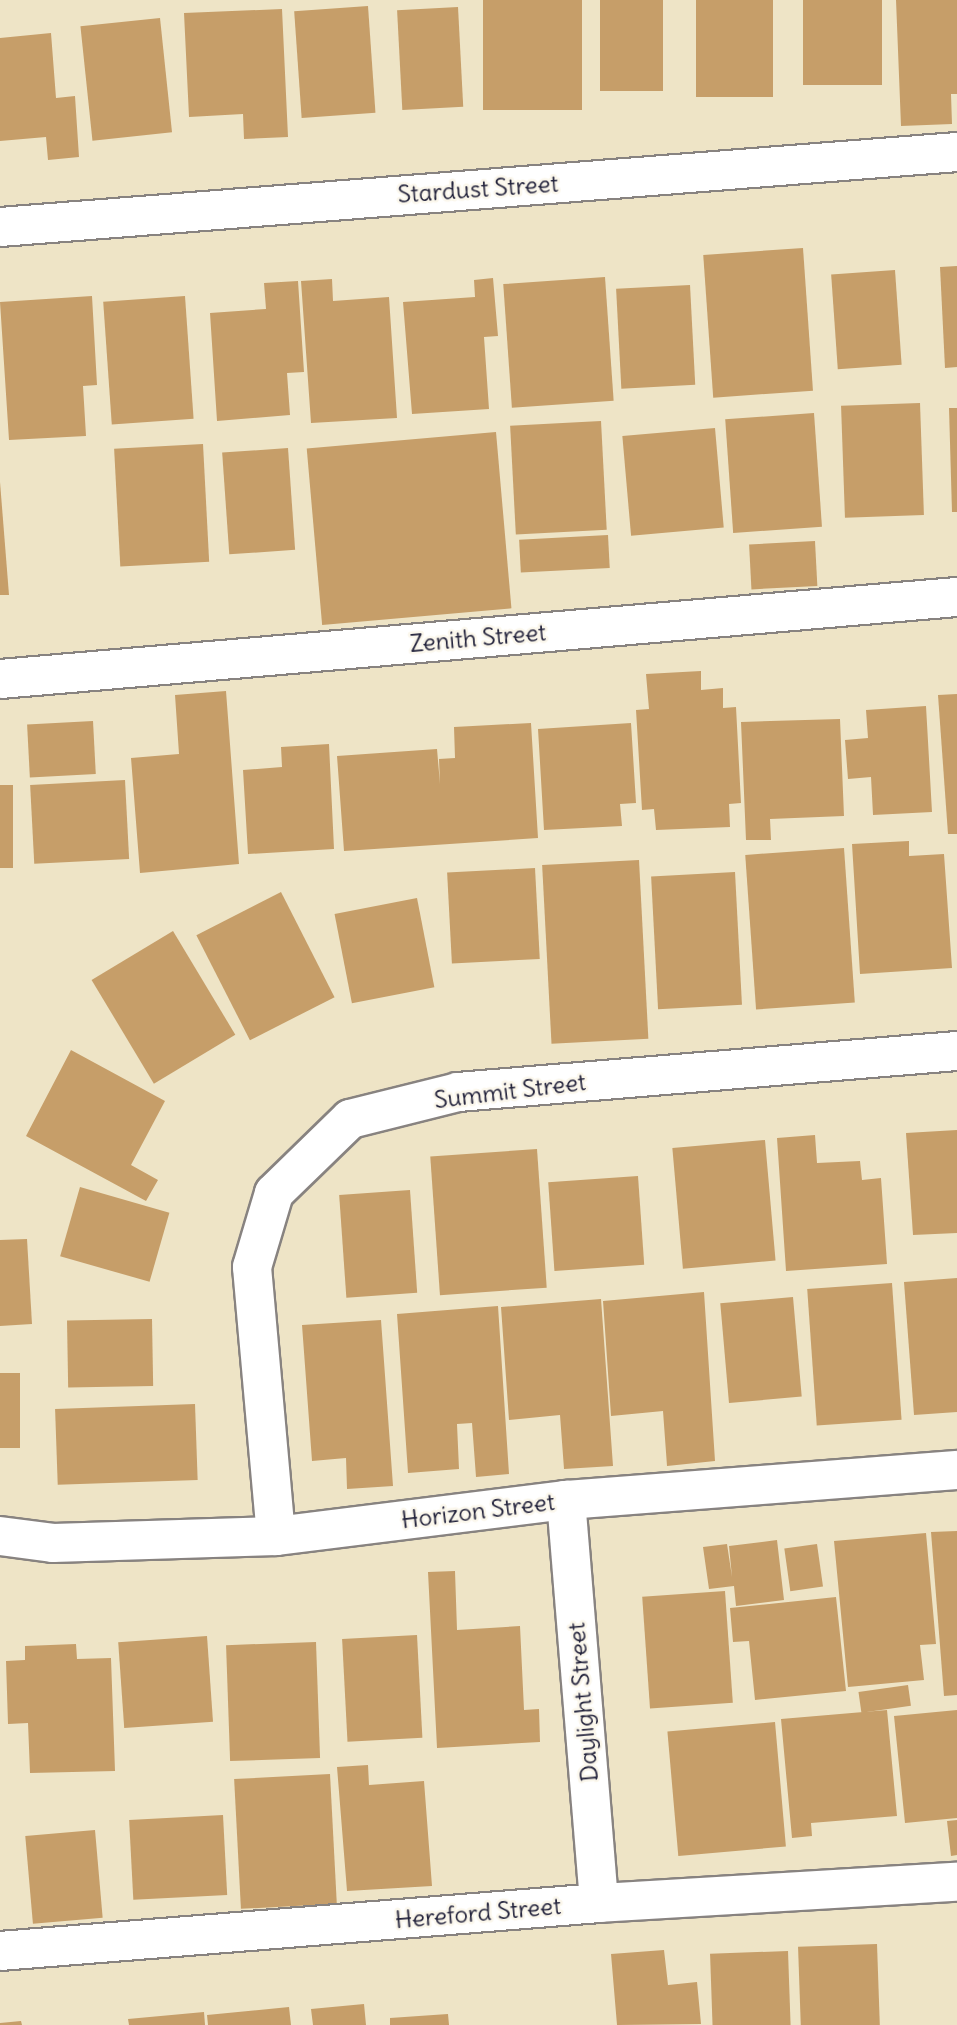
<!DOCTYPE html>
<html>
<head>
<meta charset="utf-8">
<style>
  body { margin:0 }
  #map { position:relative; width:957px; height:2025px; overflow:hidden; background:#eee4c6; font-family:Delius,sans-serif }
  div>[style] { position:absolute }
  .building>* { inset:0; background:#c69e69; transform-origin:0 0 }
  .roads { filter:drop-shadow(2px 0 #888380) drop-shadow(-2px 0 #888380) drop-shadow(0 2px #888380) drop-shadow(0 -2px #888380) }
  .street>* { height:38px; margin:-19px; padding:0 19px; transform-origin:19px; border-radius:19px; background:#fff }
  .secondary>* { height:38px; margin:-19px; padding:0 19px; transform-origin:19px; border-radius:19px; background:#fff }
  span { translate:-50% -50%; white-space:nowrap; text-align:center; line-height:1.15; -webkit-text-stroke:5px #fbf7ec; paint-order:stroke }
  .street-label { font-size:24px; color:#22223b }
</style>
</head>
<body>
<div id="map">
  <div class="building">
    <i style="left:483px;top:0;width:99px;height:110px"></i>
    <i style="left:600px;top:0;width:63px;height:91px"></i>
    <i style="left:696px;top:0;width:77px;height:97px"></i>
    <i style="left:803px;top:0;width:79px;height:85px"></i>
    <i style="clip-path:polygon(896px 0,957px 0,957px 94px,951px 94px,952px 124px,901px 126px)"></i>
    <i style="left:368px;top:6px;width:107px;height:74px;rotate:86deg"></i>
    <i style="left:458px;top:7px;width:100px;height:61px;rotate:87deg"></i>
    <i style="clip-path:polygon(282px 9px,288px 137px,244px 139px,243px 114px,189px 117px,184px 13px)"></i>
    <i style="left:160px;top:18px;width:115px;height:80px;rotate:84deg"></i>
    <i style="clip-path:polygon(51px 33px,56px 98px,75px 96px,79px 157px,48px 160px,46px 137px,0 141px,0 38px)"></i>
    <i style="left:803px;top:248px;width:143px;height:100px;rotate:86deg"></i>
    <i style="clip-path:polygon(957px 266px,957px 367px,945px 368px,940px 267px)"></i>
    <i style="left:895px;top:270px;width:95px;height:64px;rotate:86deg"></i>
    <i style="left:605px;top:277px;width:124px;height:102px;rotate:86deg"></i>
    <i style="clip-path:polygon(493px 278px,498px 336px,484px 337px,489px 409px,412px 414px,403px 302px,475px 297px,474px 280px)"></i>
    <i style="clip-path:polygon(332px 279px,333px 301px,389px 297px,397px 418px,311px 423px,301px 281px)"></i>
    <i style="clip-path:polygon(298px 281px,304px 372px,287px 373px,290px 415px,217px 421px,210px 313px,266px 309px,264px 283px)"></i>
    <i style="left:690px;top:285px;width:100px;height:74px;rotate:87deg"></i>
    <i style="clip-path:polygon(92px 296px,97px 385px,83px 386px,86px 436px,9px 440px,0 302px)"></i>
    <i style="left:185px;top:296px;width:123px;height:82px;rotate:86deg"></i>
    <i style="left:920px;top:403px;width:112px;height:79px;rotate:88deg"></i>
    <i style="clip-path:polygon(949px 408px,957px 408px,957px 512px,952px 512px)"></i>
    <i style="left:814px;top:413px;width:114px;height:89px;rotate:86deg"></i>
    <i style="left:601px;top:421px;width:109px;height:91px;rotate:87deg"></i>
    <i style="left:715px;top:428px;width:100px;height:93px;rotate:85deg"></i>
    <i style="left:496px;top:432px;width:177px;height:190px;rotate:85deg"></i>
    <i style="left:203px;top:444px;width:118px;height:89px;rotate:87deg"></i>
    <i style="left:288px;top:448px;width:102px;height:66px;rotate:86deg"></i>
    <i style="clip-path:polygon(0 482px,9px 595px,0 595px)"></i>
    <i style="left:608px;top:535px;width:33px;height:89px;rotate:87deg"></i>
    <i style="left:815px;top:541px;width:45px;height:66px;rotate:87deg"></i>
    <i style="clip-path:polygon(701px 671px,701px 690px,723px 688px,723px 708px,736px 707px,741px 803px,729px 804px,730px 827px,656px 830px,654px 809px,642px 810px,636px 710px,649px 709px,646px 674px)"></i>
    <i style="clip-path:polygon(226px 691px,239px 864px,140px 873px,131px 758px,179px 754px,175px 695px)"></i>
    <i style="clip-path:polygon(957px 694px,957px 834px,948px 834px,938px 695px)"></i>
    <i style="clip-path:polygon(926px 706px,932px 812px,873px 815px,871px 777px,848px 779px,845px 740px,868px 738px,866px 710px)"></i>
    <i style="clip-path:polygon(840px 719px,844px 816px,770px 819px,771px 840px,746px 840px,741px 722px)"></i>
    <i style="left:93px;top:721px;width:53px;height:66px;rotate:87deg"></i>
    <i style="clip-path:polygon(531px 723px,538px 838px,344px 851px,337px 756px,437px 749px,440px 784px,439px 759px,455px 758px,454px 727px)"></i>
    <i style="clip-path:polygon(631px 723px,636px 803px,620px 804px,622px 826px,544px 830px,538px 729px)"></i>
    <i style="clip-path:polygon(329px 744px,334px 849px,248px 854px,243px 770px,282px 767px,281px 747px)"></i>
    <i style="left:125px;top:780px;width:79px;height:95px;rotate:87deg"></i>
    <i style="left:0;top:785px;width:13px;height:83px"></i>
    <i style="clip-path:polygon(909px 841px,909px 856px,944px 854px,952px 968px,860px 974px,852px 844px)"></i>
    <i style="left:844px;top:848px;width:155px;height:99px;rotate:86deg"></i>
    <i style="left:639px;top:860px;width:179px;height:97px;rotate:87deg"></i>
    <i style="left:535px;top:868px;width:91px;height:88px;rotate:87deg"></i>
    <i style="left:735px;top:872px;width:133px;height:84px;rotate:87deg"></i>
    <i style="left:281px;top:892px;width:118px;height:95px;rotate:63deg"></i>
    <i style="left:417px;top:898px;width:91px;height:84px;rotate:79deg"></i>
    <i style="left:173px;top:931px;width:121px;height:95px;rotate:59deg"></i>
    <i style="clip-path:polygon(71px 1050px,165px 1101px,131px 1165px,158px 1180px,146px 1201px,26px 1136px)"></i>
    <i style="clip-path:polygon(957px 1130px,957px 1233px,913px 1235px,906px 1133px)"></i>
    <i style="clip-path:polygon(815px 1135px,817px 1163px,860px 1161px,862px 1180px,881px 1178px,887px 1264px,786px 1271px,777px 1138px)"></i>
    <i style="left:765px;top:1140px;width:121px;height:93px;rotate:85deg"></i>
    <i style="left:537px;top:1149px;width:139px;height:107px;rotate:86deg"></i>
    <i style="left:638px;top:1176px;width:89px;height:90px;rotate:86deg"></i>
    <i style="left:80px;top:1187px;width:93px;height:72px;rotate:16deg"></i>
    <i style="left:410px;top:1190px;width:103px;height:71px;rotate:86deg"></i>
    <i style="clip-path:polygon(27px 1239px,32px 1324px,0 1326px,0 1240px)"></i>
    <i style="clip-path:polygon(957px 1278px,957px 1412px,914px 1415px,904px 1282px)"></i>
    <i style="left:892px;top:1283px;width:137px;height:85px;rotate:86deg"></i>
    <i style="clip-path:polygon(704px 1292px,715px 1461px,667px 1466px,663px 1411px,611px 1416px,603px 1301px)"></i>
    <i style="left:793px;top:1297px;width:100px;height:73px;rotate:85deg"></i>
    <i style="clip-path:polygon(601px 1299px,613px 1466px,564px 1469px,560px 1415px,509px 1420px,501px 1307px)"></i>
    <i style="clip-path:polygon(498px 1306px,509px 1474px,476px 1477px,472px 1423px,457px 1424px,459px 1469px,408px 1473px,397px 1314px)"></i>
    <i style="left:152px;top:1319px;width:67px;height:85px;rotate:89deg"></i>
    <i style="clip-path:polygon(381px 1320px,393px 1486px,347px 1489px,346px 1458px,312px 1461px,302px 1325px)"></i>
    <i style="left:0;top:1373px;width:20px;height:75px"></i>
    <i style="left:195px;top:1404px;width:76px;height:140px;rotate:88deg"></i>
    <i style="clip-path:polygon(957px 1531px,957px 1695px,944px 1696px,931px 1532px)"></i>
    <i style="clip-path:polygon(926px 1533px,936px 1644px,920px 1645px,924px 1680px,848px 1687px,834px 1541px)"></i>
    <i style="clip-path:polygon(777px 1540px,784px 1600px,736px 1606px,734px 1586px,709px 1589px,703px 1547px,727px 1544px,732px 1577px,729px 1546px)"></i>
    <i style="left:817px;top:1544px;width:43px;height:33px;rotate:82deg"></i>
    <i style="clip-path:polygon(455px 1571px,457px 1630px,520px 1626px,524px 1710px,539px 1709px,540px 1742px,437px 1748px,428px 1572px)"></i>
    <i style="left:725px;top:1591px;width:112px;height:83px;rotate:86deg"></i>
    <i style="clip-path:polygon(836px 1597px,846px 1691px,755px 1700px,749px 1641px,733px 1642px,730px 1608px)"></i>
    <i style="left:417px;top:1635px;width:103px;height:75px;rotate:87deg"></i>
    <i style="left:207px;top:1636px;width:86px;height:89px;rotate:86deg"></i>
    <i style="left:316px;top:1642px;width:116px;height:90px;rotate:88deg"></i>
    <i style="clip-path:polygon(76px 1644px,77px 1659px,111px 1658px,115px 1771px,30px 1773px,28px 1723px,8px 1724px,6px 1661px,25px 1660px,25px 1646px)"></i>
    <i style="left:908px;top:1685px;width:21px;height:50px;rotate:82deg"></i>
    <i style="clip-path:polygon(887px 1710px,897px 1816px,811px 1823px,812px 1836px,792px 1838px,781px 1719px)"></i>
    <i style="clip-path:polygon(957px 1710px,957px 1818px,905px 1823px,894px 1716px)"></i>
    <i style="left:775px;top:1722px;width:125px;height:108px;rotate:85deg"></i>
    <i style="clip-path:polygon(368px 1765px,369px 1785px,424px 1781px,432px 1886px,347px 1891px,337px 1767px)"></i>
    <i style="left:330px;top:1774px;width:130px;height:96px;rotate:87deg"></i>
    <i style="left:223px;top:1815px;width:80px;height:94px;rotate:87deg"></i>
    <i style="clip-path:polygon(957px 1820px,957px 1855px,951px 1856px,947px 1821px)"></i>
    <i style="left:95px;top:1830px;width:88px;height:70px;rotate:85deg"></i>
    <i style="left:877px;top:1944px;width:81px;height:79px;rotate:88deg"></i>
    <i style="clip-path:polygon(664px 1950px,668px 1985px,697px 1982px,701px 2024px,617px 2025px,611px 1954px)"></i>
    <i style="left:788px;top:1951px;width:74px;height:78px;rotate:88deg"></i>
    <i style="clip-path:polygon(364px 2004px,366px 2025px,313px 2025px,311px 2009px)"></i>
    <i style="clip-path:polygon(289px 2007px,291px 2025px,208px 2025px,207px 2015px)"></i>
    <i style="clip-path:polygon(204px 2012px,205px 2025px,129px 2025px,128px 2019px)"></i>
    <i style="clip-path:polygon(448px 2014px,449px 2025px,390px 2025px,390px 2018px)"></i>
    <i style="clip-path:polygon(21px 2021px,22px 2025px,0 2025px,0 2023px)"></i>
  </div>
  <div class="roads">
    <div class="street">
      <i style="left:0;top:227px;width:960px;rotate:-4.48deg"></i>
      <i style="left:0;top:679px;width:961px;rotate:-4.9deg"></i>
      <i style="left:566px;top:1500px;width:404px;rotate:85.3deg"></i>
      <i style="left:276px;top:1536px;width:270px;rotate:-95.1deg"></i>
      <i style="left:252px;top:1267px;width:77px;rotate:-73.4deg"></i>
      <i style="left:274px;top:1193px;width:106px;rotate:-44.2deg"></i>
      <i style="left:350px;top:1119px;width:111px;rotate:-14deg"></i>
      <i style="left:458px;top:1092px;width:501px;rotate:-4.7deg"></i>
      <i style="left:0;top:1951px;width:601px;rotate:-4.58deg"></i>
      <i style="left:599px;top:1903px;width:359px;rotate:-3.4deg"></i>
    </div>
    <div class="secondary">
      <i style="left:0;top:1536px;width:53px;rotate:7.5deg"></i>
      <i style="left:53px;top:1543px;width:223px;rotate:-1.8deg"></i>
      <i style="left:276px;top:1536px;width:292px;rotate:-7.1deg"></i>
      <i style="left:566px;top:1500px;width:392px;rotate:-4.4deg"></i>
    </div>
  </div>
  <div class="street-label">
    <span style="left:478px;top:189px;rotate:-4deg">Stardust Street</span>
    <span style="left:478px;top:638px;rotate:-5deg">Zenith Street</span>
    <span style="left:510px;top:1091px;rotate:-7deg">Summit Street</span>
    <span style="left:478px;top:1511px;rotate:-7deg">Horizon Street</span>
    <span style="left:583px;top:1702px;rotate:-95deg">Daylight Street</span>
    <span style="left:478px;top:1913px;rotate:-5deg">Hereford Street</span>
  </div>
</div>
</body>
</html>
